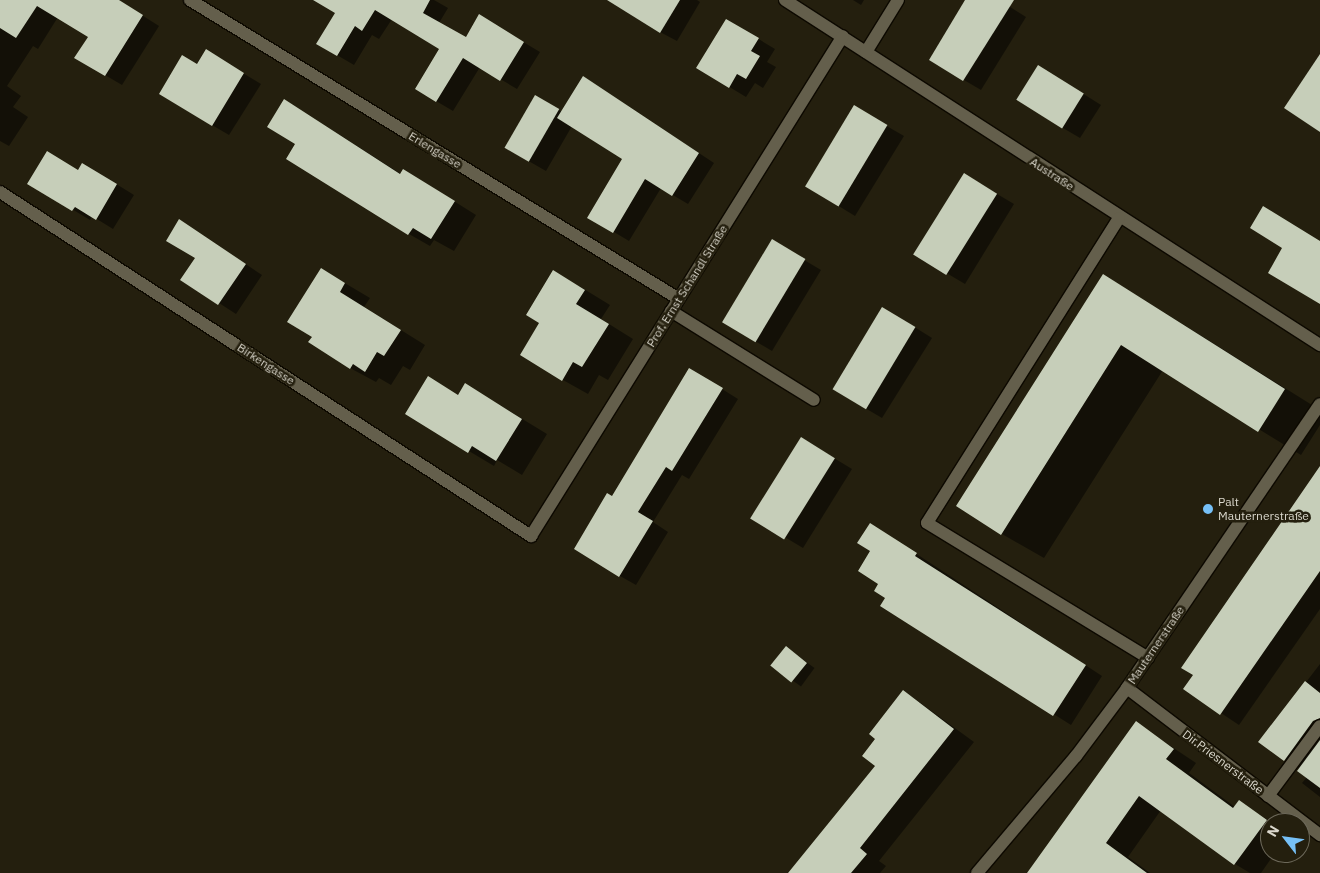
<!DOCTYPE html>
<html>
<head>
<meta charset="utf-8">
<style>
  body { margin:0 }
  #map { position:relative; width:1320px; height:873px; overflow:hidden; background:#241f0e; font-family:"IBM Plex Sans",sans-serif }
  div>[style] { position:absolute }
  .shadow>* { inset:0; background:#0007; transform-origin:0 0 }
  .building>* { inset:0; background:#c6ceb9; transform-origin:0 0 }
  .roads { filter:drop-shadow(1px 0 #0d0900) drop-shadow(-1px 0 #0d0900) drop-shadow(0 1px #0d0900) drop-shadow(0 -1px #0d0900) }
  .minor>* { height:12px; margin:-6px; padding:0 6px; transform-origin:6px; border-radius:6px; background:#645f4c }
  .dots>* { width:14px; height:14px; translate:-50% -50%; box-sizing:border-box; border:2px solid #241f0e; border-radius:50% }
  span { translate:-50% -50%; white-space:nowrap; text-align:center; line-height:1.15; -webkit-text-stroke:5px #241f0e; paint-order:stroke }
  .street-label { font-size:12px; color:#dbd8cd }
  .poi-label { font-size:12px; color:#dbd8cd }
  .left { translate:0 -50%; text-align:left }
  .north { position:absolute; left:1260px; top:813px; width:50px; height:50px; box-sizing:border-box; background:#241f0e; border:1px solid #6d695a; border-radius:50%; rotate:300deg; font-size:14px; font-weight:700; line-height:20px; text-align:center; color:#dbd8cd }
  .north::after { content:''; display:block; margin:auto; width:18px; height:22px; background:#76c0f7; clip-path:polygon(50% 0,100% 100%,50% 72%,0 100%) }
</style>
</head>
<body>
<div id="map">
  <div class="shadow">
    <i style="clip-path:polygon(0 0,50px 0,63px 9px,38px 49px,33px 46px,7px 86px,21px 96px,13px 107px,28px 117px,9px 146px,0 141px)"></i>
    <i style="clip-path:polygon(93px 0,118px 0,159px 26px,122px 85px,105px 75px,90px 36px)"></i>
    <i style="clip-path:polygon(344px 0,434px 0,448px 8px,439px 23px,466px 39px,496px 26px,540px 52px,517px 89px,480px 67px,453px 111px,436px 101px,441px 48px,392px 19px,379px 39px,372px 35px,354px 65px,318px 44px)"></i>
    <i style="clip-path:polygon(628px 0,697px 0,700px 2px,677px 41px,660px 32px)"></i>
    <i style="clip-path:polygon(853px 0,864px 0,861px 5px)"></i>
    <i style="clip-path:polygon(967px 0,999px 0,1026px 17px,981px 90px,930px 60px)"></i>
    <i style="clip-path:polygon(727px 20px,775px 49px,767px 62px,776px 67px,763px 88px,755px 83px,746px 97px,698px 68px)"></i>
    <i style="clip-path:polygon(223px 61px,261px 84px,229px 135px,212px 125px,197px 65px)"></i>
    <i style="clip-path:polygon(1055px 76px,1101px 105px,1080px 138px,1063px 128px)"></i>
    <i style="clip-path:polygon(584px 77px,714px 163px,688px 204px,661px 188px,629px 241px,589px 217px,624px 159px,572px 126px,546px 171px,506px 148px,536px 97px,562px 112px)"></i>
    <i style="clip-path:polygon(285px 100px,401px 174px,425px 183px,476px 215px,454px 251px,434px 240px,430px 246px,409px 234px,297px 144px)"></i>
    <i style="clip-path:polygon(871px 117px,904px 136px,855px 216px,806px 186px)"></i>
    <i style="clip-path:polygon(79px 171px,100px 174px,134px 195px,113px 229px,92px 216px,90px 220px,29px 183px)"></i>
    <i style="clip-path:polygon(982px 185px,1014px 204px,965px 284px,916px 255px)"></i>
    <i style="clip-path:polygon(196px 231px,262px 275px,236px 314px,182px 279px,196px 258px)"></i>
    <i style="clip-path:polygon(789px 251px,821px 270px,772px 351px,755px 341px)"></i>
    <i style="clip-path:polygon(321px 269px,370px 298px,364px 307px,425px 345px,410px 370px,403px 366px,391px 385px,379px 378px,376px 382px,350px 368px,314px 337px)"></i>
    <i style="clip-path:polygon(1104px 275px,1320px 410px,1320px 425px,1301px 455px,1163px 370px,1044px 558px,1002px 534px)"></i>
    <i style="clip-path:polygon(579px 286px,610px 305px,601px 319px,633px 339px,608px 380px,599px 375px,588px 394px,563px 380px)"></i>
    <i style="clip-path:polygon(900px 318px,932px 338px,882px 418px,865px 408px)"></i>
    <i style="clip-path:polygon(706px 379px,738px 399px,689px 479px,682px 475px,653px 522px,668px 532px,636px 585px,620px 576px,612px 498px)"></i>
    <i style="clip-path:polygon(491px 400px,547px 434px,522px 475px,497px 460px,494px 466px,407px 414px)"></i>
    <i style="clip-path:polygon(819px 449px,852px 469px,803px 548px,753px 518px)"></i>
    <i style="clip-path:polygon(1320px 469px,1320px 609px,1239px 725px,1185px 689px)"></i>
    <i style="clip-path:polygon(871px 524px,1102px 676px,1071px 725px,882px 606px,887px 598px,872px 551px)"></i>
    <i style="left:787px;top:648px;width:34px;height:23px;rotate:36deg"></i>
    <i style="clip-path:polygon(1320px 664px,1320px 797px,1302px 783px,1307px 777px,1300px 769px,1260px 742px)"></i>
    <i style="clip-path:polygon(904px 691px,974px 742px,879px 861px,886px 866px,880px 873px,801px 873px,876px 766px,877px 739px)"></i>
    <i style="clip-path:polygon(1136px 723px,1196px 763px,1189px 773px,1235px 807px,1239px 802px,1273px 823px,1270px 823px,1270px 853px,1275px 853px,1261px 873px,1250px 873px,1235px 864px,1161px 810px,1128px 857px,1150px 873px,1028px 873px)"></i>
  </div>
  <div class="building">
    <i style="clip-path:polygon(0 0,119px 0,143px 15px,105px 76px,74px 58px,88px 37px,37px 6px,16px 38px,0 28px)"></i>
    <i style="clip-path:polygon(313px 0,430px 0,423px 13px,466px 37px,479px 14px,524px 42px,500px 81px,463px 58px,436px 102px,415px 89px,439px 49px,375px 10px,362px 31px,355px 26px,337px 56px,316px 44px,335px 13px)"></i>
    <i style="clip-path:polygon(607px 0,680px 0,660px 33px)"></i>
    <i style="clip-path:polygon(965px 0,1014px 0,963px 81px,929px 60px)"></i>
    <i style="clip-path:polygon(726px 19px,759px 38px,751px 51px,760px 56px,746px 79px,737px 74px,729px 88px,696px 68px)"></i>
    <i style="clip-path:polygon(206px 49px,244px 73px,212px 126px,159px 94px,182px 55px,197px 64px)"></i>
    <i style="clip-path:polygon(1320px 54px,1320px 132px,1284px 108px)"></i>
    <i style="left:1038px;top:65px;width:54px;height:41px;rotate:32deg"></i>
    <i style="clip-path:polygon(583px 76px,699px 153px,672px 196px,645px 179px,613px 233px,587px 218px,622px 159px,557px 118px)"></i>
    <i style="left:535px;top:95px;width:28px;height:61px;rotate:30deg"></i>
    <i style="clip-path:polygon(284px 99px,400px 174px,403px 169px,455px 201px,431px 239px,413px 228px,408px 235px,286px 159px,295px 144px,267px 127px)"></i>
    <i style="left:854px;top:105px;width:39px;height:95px;rotate:31deg"></i>
    <i style="clip-path:polygon(47px 151px,78px 170px,82px 163px,117px 184px,96px 220px,75px 207px,72px 211px,27px 184px)"></i>
    <i style="left:964px;top:173px;width:39px;height:96px;rotate:32deg"></i>
    <i style="clip-path:polygon(1263px 206px,1320px 241px,1320px 304px,1268px 273px,1282px 248px,1250px 228px)"></i>
    <i style="clip-path:polygon(179px 219px,246px 264px,218px 305px,180px 280px,195px 258px,166px 241px)"></i>
    <i style="left:772px;top:239px;width:39px;height:97px;rotate:31deg"></i>
    <i style="clip-path:polygon(321px 268px,345px 283px,340px 292px,401px 330px,384px 356px,377px 352px,365px 372px,353px 364px,350px 369px,308px 342px,312px 337px,287px 322px)"></i>
    <i style="clip-path:polygon(553px 270px,585px 290px,576px 304px,609px 324px,582px 367px,573px 362px,562px 381px,520px 355px,539px 323px,526px 315px)"></i>
    <i style="clip-path:polygon(1103px 274px,1285px 389px,1258px 432px,1121px 345px,1001px 535px,956px 506px)"></i>
    <i style="left:882px;top:307px;width:39px;height:96px;rotate:31deg"></i>
    <i style="clip-path:polygon(689px 368px,723px 388px,672px 471px,666px 467px,638px 512px,653px 521px,619px 577px,574px 549px,607px 493px,612px 496px)"></i>
    <i style="clip-path:polygon(428px 376px,458px 395px,465px 383px,522px 419px,496px 461px,472px 446px,468px 453px,405px 414px)"></i>
    <i style="left:801px;top:437px;width:40px;height:96px;rotate:32deg"></i>
    <i style="clip-path:polygon(1320px 466px,1320px 571px,1220px 715px,1183px 689px,1193px 675px,1181px 668px)"></i>
    <i style="clip-path:polygon(870px 523px,917px 553px,915px 556px,1086px 665px,1053px 716px,880px 606px,885px 598px,874px 591px,878px 584px,858px 571px,870px 551px,857px 543px)"></i>
    <i style="left:786px;top:646px;width:27px;height:25px;rotate:39deg"></i>
    <i style="clip-path:polygon(1305px 681px,1320px 693px,1320px 718px,1313px 721px,1284px 761px,1258px 742px)"></i>
    <i style="clip-path:polygon(903px 690px,954px 729px,860px 848px,867px 854px,851px 873px,788px 873px,875px 766px,862px 756px,875px 739px,869px 734px)"></i>
    <i style="clip-path:polygon(1136px 721px,1174px 749px,1166px 759px,1233px 808px,1239px 800px,1267px 820px,1234px 865px,1139px 796px,1106px 843px,1147px 873px,1027px 873px)"></i>
    <i style="clip-path:polygon(1320px 740px,1320px 788px,1297px 771px)"></i>
  </div>
  <div class="roads">
    <div class="minor">
      <i style="left:190px;top:0;width:573px;rotate:31.44deg"></i>
      <i style="left:785px;top:0;width:637px;rotate:32.82deg"></i>
      <i style="left:866px;top:52px;width:61px;rotate:-58.4deg"></i>
      <i style="left:0;top:192px;width:633px;rotate:32.94deg"></i>
      <i style="left:531px;top:536px;width:589px;rotate:-58.04deg"></i>
      <i style="left:1119px;top:218px;width:360px;rotate:122.2deg"></i>
      <i style="left:927px;top:523px;width:259px;rotate:31.4deg"></i>
      <i style="left:671px;top:311px;width:168px;rotate:31.9deg"></i>
      <i style="left:1127px;top:688px;width:243px;rotate:37.3deg"></i>
      <i style="left:1268px;top:796px;width:87px;rotate:-53.4deg"></i>
      <i style="left:977px;top:873px;width:153px;rotate:-49.8deg"></i>
      <i style="left:1076px;top:756px;width:85px;rotate:-53.1deg"></i>
      <i style="left:1127px;top:688px;width:343px;rotate:-55.8deg"></i>
    </div>
  </div>
  <div class="dots">
    <i style="left:1208px;top:509px;background:#76c0f7"></i>
  </div>
  <div class="street-label">
    <span style="left:435px;top:150px;rotate:31deg">Erlengasse</span>
    <span style="left:1052px;top:174px;rotate:33deg">Austraße</span>
    <span style="left:687px;top:286px;rotate:-58deg">Prof. Ernst Schandl Straße</span>
    <span style="left:266px;top:364px;rotate:33deg">Birkengasse</span>
    <span style="left:1156px;top:645px;rotate:-56deg">Mauternerstraße</span>
    <span style="left:1223px;top:762px;rotate:37deg">Dir.Priesnerstraße</span>
  </div>
  <div class="poi-label">
    <span class="left" style="left:1218px;top:509px">Palt<br>Mauternerstraße</span>
  </div>
  <div class="north">N</div>
</div>
</body>
</html>
